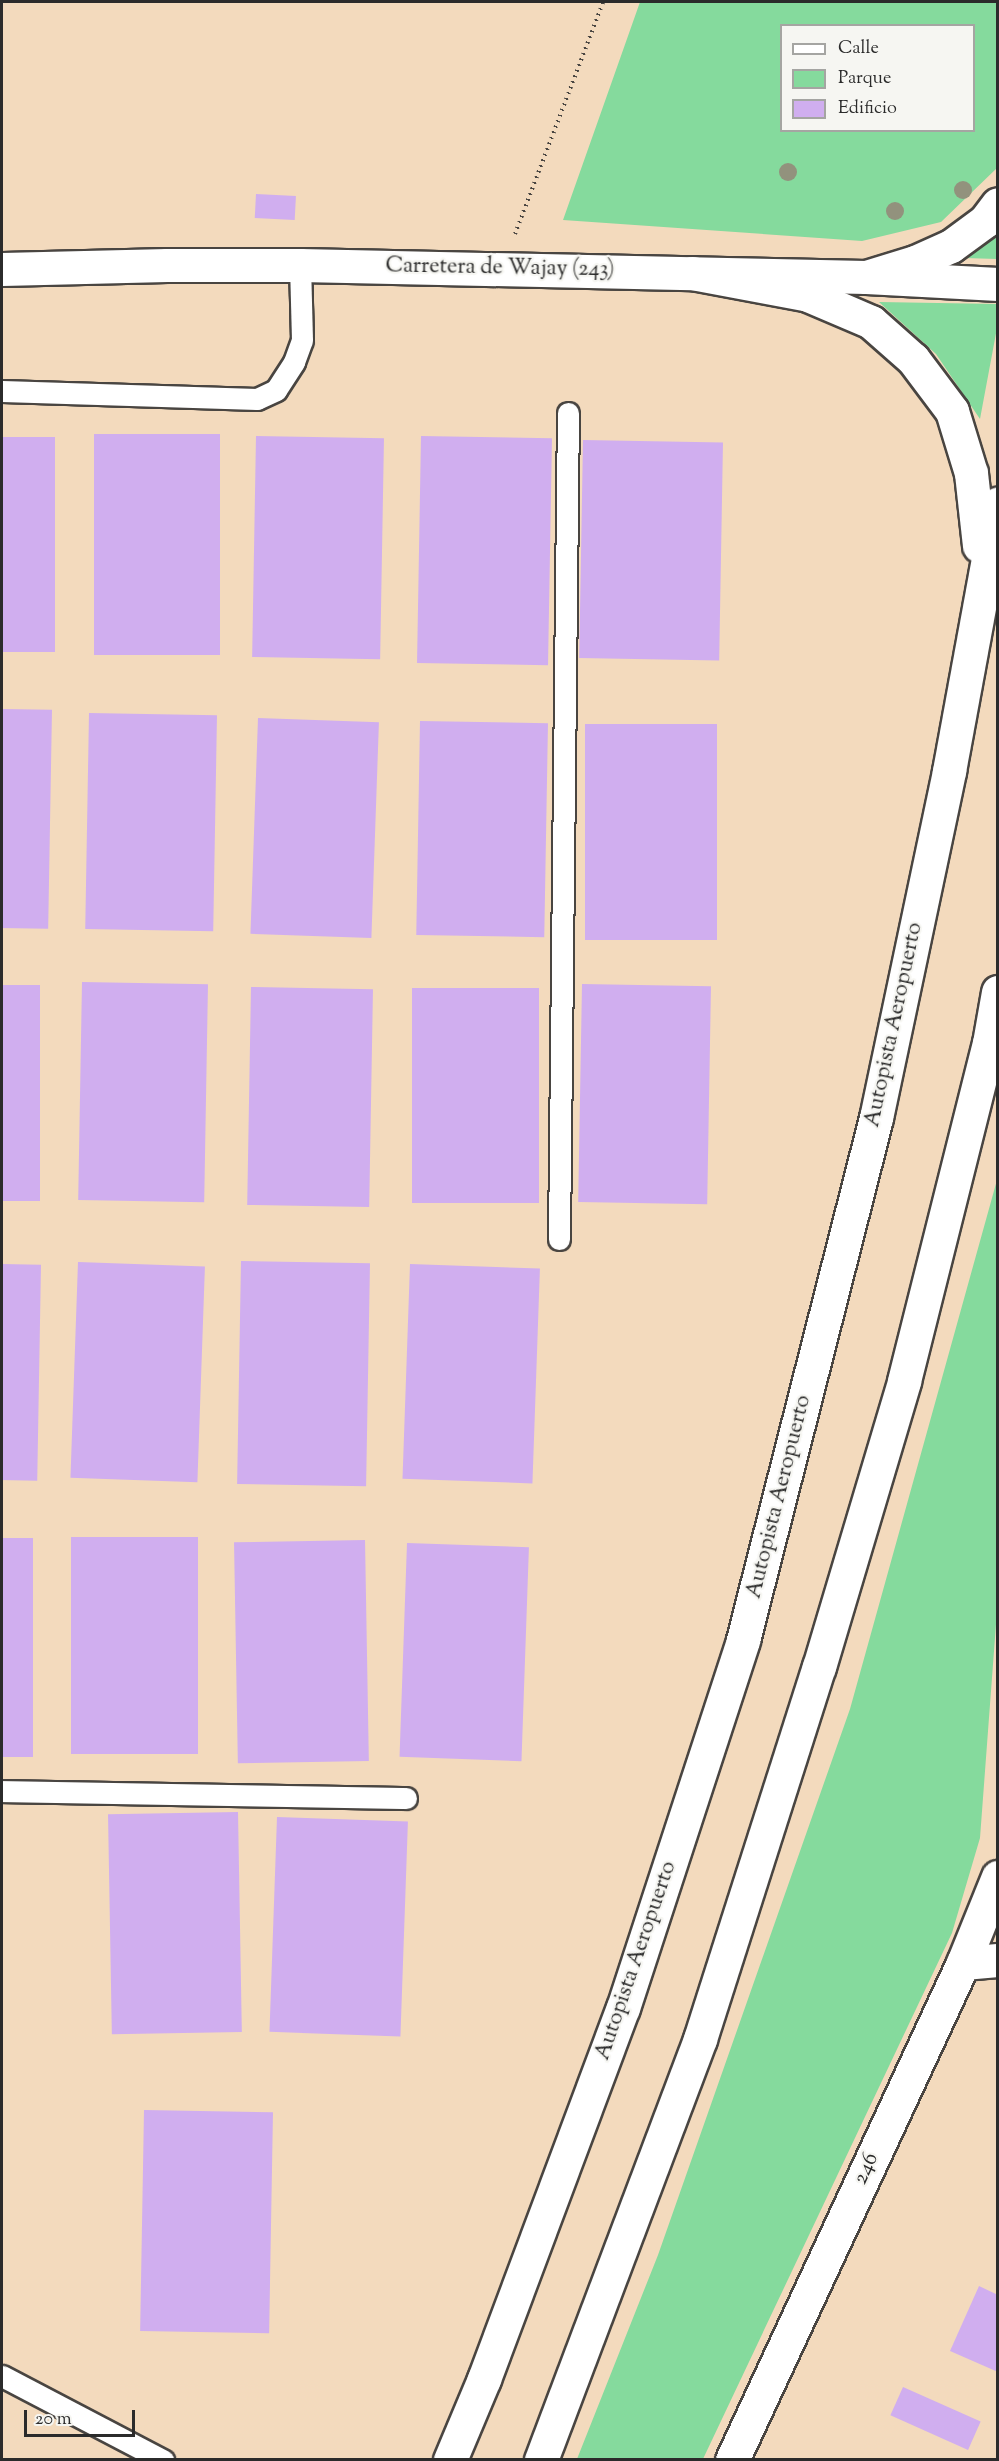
<!DOCTYPE html>
<html>
<head>
<meta charset="utf-8">
<style>
  body { margin:0 }
  #map { position:relative; width:999px; height:2461px; overflow:hidden; background:#f3dabd; font-family:"Sorts Mill Goudy",serif }
  div>[style] { position:absolute }
  .green>* { inset:0; background:#85da9d }
  .building>* { inset:0; background:#d0aeef; transform-origin:0 0 }
  .path>* { height:4px; margin-top:-2px; transform-origin:0; background:repeating-linear-gradient(90deg,#494541 0 1.5px,transparent 0 6px) }
  .roads { filter:drop-shadow(2px 0 #494541) drop-shadow(-2px 0 #494541) drop-shadow(0 2px #494541) drop-shadow(0 -2px #494541) }
  .lane>* { height:21px; margin:-10.5px; padding:0 10.5px; transform-origin:10.5px; border-radius:10.5px; background:#fff }
  .secondary>* { height:33px; margin:-16.5px; padding:0 16.5px; transform-origin:16.5px; border-radius:16.5px; background:#fff }
  .highway>* { height:33px; margin:-16.5px; padding:0 16.5px; transform-origin:16.5px; border-radius:16.5px; background:#fff }
  .trees>* { width:18px; height:18px; margin:-9px; border-radius:50%; background:#92927d }
  span { translate:-50% -50%; white-space:nowrap; text-align:center; line-height:1.15; -webkit-text-stroke:4.5px #f6f6f2; paint-order:stroke }
  .street-label { font-size:22px; color:#2b2b2b }
  .frame { position:absolute; inset:0; border:3px solid #2b2b2b; pointer-events:none }
  .legend { position:absolute; left:780px; top:24px; width:195px; height:108px; box-sizing:border-box; background:#f6f6f2; border:2px solid #a5a5a2; margin:0; padding:8px 10px; list-style:none; font-size:18px; color:#2b2b2b }
  .legend li { display:flex; align-items:center; gap:12px; height:30px }
  .legend b { width:30px; border:2px solid #a5a5a2 }
  .scale { position:absolute; left:24px; top:2410px; width:111px; height:27px; box-sizing:border-box; border:3px solid #2b2b2b; border-top:0; padding-left:8px; font-size:18px; line-height:21px; white-space:nowrap; color:#2b2b2b; -webkit-text-stroke:4px #f6f6f2; paint-order:stroke }
</style>
</head>
<body>
<div id="map">
  <div class="green">
    <i style="clip-path:polygon(evenodd,640px 2px,997px 2px,997px 168px,941px 222px,862px 241px,563px 220px,640px 2px,782px 26px,974px 26px,974px 130px,782px 130px,782px 26px)"></i>
    <i style="clip-path:polygon(997px 232px,997px 259px,964px 258px)"></i>
    <i style="clip-path:polygon(879px 302px,997px 304px,997px 328px,980px 419px,936px 354px)"></i>
    <i style="clip-path:polygon(997px 1180px,997px 1611px,980px 1838px,952px 1933px,703px 2459px,577px 2459px,658px 2255px,850px 1709px)"></i>
  </div>
  <div class="building">
    <i style="left:256px;top:194px;width:40px;height:24px;rotate:3deg"></i>
    <i style="left:94px;top:434px;width:126px;height:221px"></i>
    <i style="left:256px;top:436px;width:128px;height:221px;rotate:1deg"></i>
    <i style="left:421px;top:436px;width:131px;height:227px;rotate:1deg"></i>
    <i style="left:2px;top:437px;width:53px;height:215px"></i>
    <i style="left:583px;top:440px;width:140px;height:218px;rotate:1deg"></i>
    <i style="left:2px;top:709px;width:50px;height:219px;rotate:1deg"></i>
    <i style="left:89px;top:713px;width:128px;height:216px;rotate:1deg"></i>
    <i style="left:258px;top:718px;width:121px;height:216px;rotate:2deg"></i>
    <i style="left:420px;top:721px;width:128px;height:214px;rotate:1deg"></i>
    <i style="left:585px;top:724px;width:132px;height:216px"></i>
    <i style="left:82px;top:982px;width:126px;height:218px;rotate:1deg"></i>
    <i style="left:582px;top:984px;width:129px;height:218px;rotate:1deg"></i>
    <i style="left:2px;top:985px;width:38px;height:216px"></i>
    <i style="left:251px;top:987px;width:122px;height:218px;rotate:1deg"></i>
    <i style="left:412px;top:988px;width:127px;height:215px"></i>
    <i style="left:241px;top:1261px;width:129px;height:223px;rotate:1deg"></i>
    <i style="left:78px;top:1262px;width:127px;height:216px;rotate:2deg"></i>
    <i style="left:2px;top:1264px;width:39px;height:216px;rotate:1deg"></i>
    <i style="left:410px;top:1264px;width:130px;height:215px;rotate:2deg"></i>
    <i style="left:71px;top:1537px;width:127px;height:217px"></i>
    <i style="left:2px;top:1538px;width:31px;height:219px"></i>
    <i style="left:365px;top:1540px;width:221px;height:131px;rotate:89deg"></i>
    <i style="left:407px;top:1543px;width:122px;height:214px;rotate:2deg"></i>
    <i style="left:238px;top:1812px;width:220px;height:130px;rotate:89deg"></i>
    <i style="left:277px;top:1817px;width:131px;height:215px;rotate:2deg"></i>
    <i style="left:144px;top:2110px;width:129px;height:221px;rotate:1deg"></i>
    <i style="clip-path:polygon(979px 2286px,998px 2295px,998px 2372px,950px 2351px)"></i>
    <i style="left:903px;top:2387px;width:85px;height:31px;rotate:24deg"></i>
  </div>
  <div class="path">
    <i style="left:515px;top:234px;width:248px;rotate:-69.2deg"></i>
  </div>
  <div class="roads">
    <div class="lane">
      <i style="left:2px;top:391px;width:255px;rotate:1.8deg"></i>
      <i style="left:257px;top:399px;width:21px;rotate:-25deg"></i>
      <i style="left:276px;top:390px;width:33px;rotate:-57deg"></i>
      <i style="left:294px;top:362px;width:23px;rotate:-70deg"></i>
      <i style="left:302px;top:340px;width:75px;rotate:-91.5deg"></i>
      <i style="left:559px;top:1239px;width:826px;rotate:-89.38deg"></i>
      <i style="left:2px;top:1791px;width:404px;rotate:1deg"></i>
      <i style="left:2px;top:2376px;width:182px;rotate:27.6deg"></i>
    </div>
    <div class="secondary">
      <i style="left:2px;top:269px;width:165px;rotate:-1.4deg"></i>
      <i style="left:167px;top:265px;width:133px"></i>
      <i style="left:300px;top:265px;width:566px;rotate:1.21deg"></i>
      <i style="left:866px;top:277px;width:132px;rotate:3deg"></i>
      <i style="left:963px;top:1963px;width:35px;rotate:-5deg"></i>
      <i style="left:732px;top:2460px;width:548px;rotate:-65.07deg"></i>
      <i style="left:963px;top:1963px;width:93px;rotate:-67.9deg"></i>
    </div>
    <div class="highway">
      <i style="left:692px;top:273px;width:118px;rotate:10.7deg"></i>
      <i style="left:808px;top:295px;width:69px;rotate:23.2deg"></i>
      <i style="left:871px;top:322px;width:56px;rotate:41.4deg"></i>
      <i style="left:913px;top:359px;width:65px;rotate:53.1deg"></i>
      <i style="left:952px;top:411px;width:65px;rotate:73deg"></i>
      <i style="left:971px;top:473px;width:73px;rotate:83.7deg"></i>
      <i style="left:866px;top:277px;width:51px;rotate:-17deg"></i>
      <i style="left:915px;top:262px;width:39px;rotate:-24deg"></i>
      <i style="left:951px;top:246px;width:42px;rotate:-36.3deg"></i>
      <i style="left:985px;top:221px;width:21px;rotate:-53deg"></i>
      <i style="left:450px;top:2460px;width:88px;rotate:-67.2deg"></i>
      <i style="left:484px;top:2379px;width:396px;rotate:-69.5deg"></i>
      <i style="left:623px;top:2008px;width:387px;rotate:-71.9deg"></i>
      <i style="left:743px;top:1640px;width:539px;rotate:-75.71deg"></i>
      <i style="left:876px;top:1118px;width:355px;rotate:-78.1deg"></i>
      <i style="left:949px;top:771px;width:272px;rotate:-79.6deg"></i>
      <i style="left:541px;top:2460px;width:450px;rotate:-69.3deg"></i>
      <i style="left:700px;top:2039px;width:391px;rotate:-72.3deg"></i>
      <i style="left:819px;top:1667px;width:298px;rotate:-73.4deg"></i>
      <i style="left:904px;top:1381px;width:349px;rotate:-75.9deg"></i>
      <i style="left:989px;top:1043px;width:52px;rotate:-80deg"></i>
    </div>
  </div>
  <div class="trees">
    <i style="left:788px;top:172px"></i>
    <i style="left:963px;top:190px"></i>
    <i style="left:895px;top:211px"></i>
  </div>
  <div class="street-label">
    <span style="left:500px;top:269px;rotate:1deg">Carretera de Wajay (243)</span>
    <span style="left:895px;top:1025px;rotate:-78deg">Autopista Aeropuerto</span>
    <span style="left:780px;top:1497px;rotate:-76deg">Autopista Aeropuerto</span>
    <span style="left:637px;top:1961px;rotate:-71deg">Autopista Aeropuerto</span>
    <span style="left:867px;top:2169px;rotate:-65deg">246</span>
  </div>
  <div class="frame"></div>
  <ul class="legend">
  <li><b style="height:8px;background:#fff"></b>Calle</li>
  <li><b style="height:16px;background:#85da9d"></b>Parque</li>
  <li><b style="height:16px;background:#d0aeef"></b>Edificio</li>
  </ul>
  <div class="scale">20 m</div>
</div>
</body>
</html>
